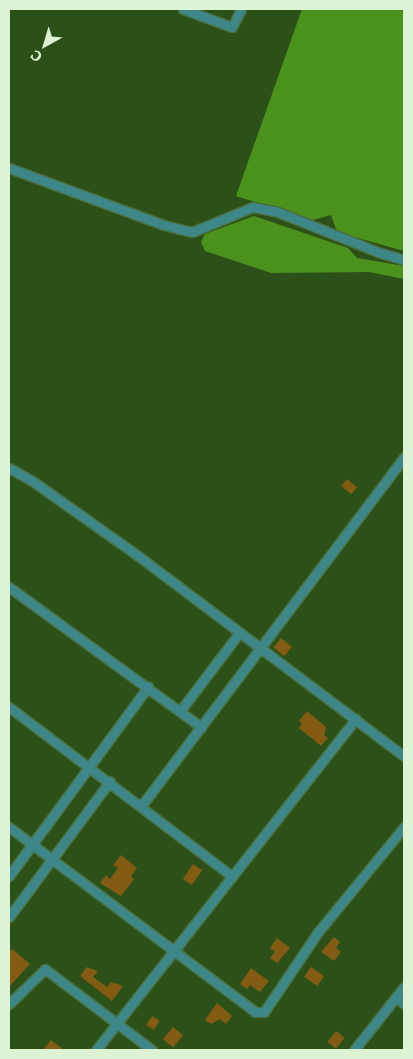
<!DOCTYPE html>
<html>
<head>
<meta charset="utf-8">
<style>
  body { margin:0 }
  #map { position:relative; width:413px; height:1059px; overflow:hidden; background:#2c5118; font-family:Literata,serif }
  div>[style] { position:absolute }
  .forest>* { inset:0; background:#4b921d }
  .building>* { inset:0; background:#835b13; transform-origin:0 0 }
  .roads { filter:drop-shadow(1px 0 #4c6e3a) drop-shadow(-1px 0 #4c6e3a) drop-shadow(0 1px #4c6e3a) drop-shadow(0 -1px #4c6e3a) }
  .minor>* { height:9px; margin:-4.5px; padding:0 4.5px; transform-origin:4.5px; border-radius:4.5px; background:#3d8788 }
  span { translate:-50% -50%; white-space:nowrap; text-align:center; line-height:1.15; -webkit-text-stroke:4px #2c5118; paint-order:stroke }
  .frame { position:absolute; inset:0; border:10px solid #ddf3d4; pointer-events:none }
  .north { position:absolute; left:20px; top:20px; width:50px; height:50px; -webkit-text-stroke:4px #2c5118; paint-order:stroke; rotate:219deg; font-size:14px; font-weight:700; line-height:20px; text-align:center; color:#ddf3d4 }
  .north::after { content:''; display:block; margin:auto; width:18px; height:22px; background:#ddf3d4; clip-path:polygon(50% 0,100% 100%,50% 72%,0 100%) }
</style>
</head>
<body>
<div id="map">
  <div class="forest">
    <i style="clip-path:polygon(302px 9px,404px 9px,404px 251px,337px 232px,331px 215px,313px 220px,236px 196px)"></i>
    <i style="clip-path:polygon(254px 216px,348px 248px,357px 258px,404px 266px,404px 279px,369px 272px,271px 273px,205px 251px,201px 242px,205px 234px)"></i>
  </div>
  <div class="building">
    <i style="left:347px;top:479px;width:13px;height:9px;rotate:39deg"></i>
    <i style="left:281px;top:638px;width:14px;height:12px;rotate:39deg"></i>
    <i style="clip-path:polygon(307px 711px,326px 727px,324px 735px,328px 738px,321px 746px,299px 728px,302px 724px,299px 721px)"></i>
    <i style="clip-path:polygon(121px 855px,137px 868px,131px 876px,134px 879px,121px 896px,100px 883px,106px 875px,110px 879px,118px 868px,113px 865px)"></i>
    <i style="left:193px;top:864px;width:11px;height:18px;rotate:34deg"></i>
    <i style="clip-path:polygon(334px 937px,340px 942px,336px 948px,341px 952px,334px 961px,321px 952px)"></i>
    <i style="clip-path:polygon(277px 938px,290px 948px,277px 963px,270px 958px,275px 952px,270px 948px)"></i>
    <i style="clip-path:polygon(12px 949px,30px 964px,9px 987px,9px 952px)"></i>
    <i style="clip-path:polygon(87px 967px,98px 971px,93px 977px,107px 987px,111px 982px,123px 986px,112px 1001px,80px 976px)"></i>
    <i style="left:311px;top:967px;width:16px;height:12px;rotate:35deg"></i>
    <i style="clip-path:polygon(251px 968px,269px 981px,260px 992px,250px 985px,247px 989px,240px 984px)"></i>
    <i style="clip-path:polygon(217px 1003px,232px 1016px,226px 1024px,220px 1019px,211px 1024px,205px 1020px)"></i>
    <i style="left:152px;top:1016px;width:9px;height:11px;rotate:32deg"></i>
    <i style="left:173px;top:1027px;width:13px;height:16px;rotate:39deg"></i>
    <i style="left:336px;top:1031px;width:11px;height:14px;rotate:38deg"></i>
    <i style="clip-path:polygon(51px 1040px,64px 1050px,43px 1050px)"></i>
  </div>
  <div class="roads">
    <div class="minor">
      <i style="left:183px;top:9px;width:52px;rotate:20.2deg"></i>
      <i style="left:232px;top:27px;width:20px;rotate:-63deg"></i>
      <i style="left:9px;top:168px;width:165px;rotate:20.2deg"></i>
      <i style="left:164px;top:225px;width:29px;rotate:14deg"></i>
      <i style="left:192px;top:232px;width:66px;rotate:-22.3deg"></i>
      <i style="left:253px;top:207px;width:25px;rotate:11deg"></i>
      <i style="left:278px;top:212px;width:108px;rotate:21.8deg"></i>
      <i style="left:378px;top:252px;width:27px;rotate:17deg"></i>
      <i style="left:9px;top:468px;width:25px;rotate:29deg"></i>
      <i style="left:31px;top:480px;width:130px;rotate:35.3deg"></i>
      <i style="left:137px;top:555px;width:334px;rotate:37deg"></i>
      <i style="left:9px;top:587px;width:238px;rotate:36.1deg"></i>
      <i style="left:9px;top:707px;width:280px;rotate:37.2deg"></i>
      <i style="left:180px;top:711px;width:99px;rotate:-52.8deg"></i>
      <i style="left:142px;top:805px;width:436px;rotate:-53deg"></i>
      <i style="left:9px;top:827px;width:308px;rotate:36.9deg"></i>
      <i style="left:255px;top:1012px;width:9px"></i>
      <i style="left:264px;top:1012px;width:97px;rotate:-56deg"></i>
      <i style="left:318px;top:932px;width:136px;rotate:-50.7deg"></i>
      <i style="left:9px;top:876px;width:235px;rotate:-53.7deg"></i>
      <i style="left:9px;top:917px;width:169px;rotate:-53.4deg"></i>
      <i style="left:396px;top:997px;width:11px;rotate:41deg"></i>
      <i style="left:9px;top:1004px;width:50px;rotate:-44.2deg"></i>
      <i style="left:45px;top:969px;width:134px;rotate:37.1deg"></i>
      <i style="left:96px;top:1050px;width:421px;rotate:-51.9deg"></i>
      <i style="left:354px;top:1050px;width:80px;rotate:-51.6deg"></i>
    </div>
  </div>
  <div class="frame"></div>
  <div class="north">С</div>
</div>
</body>
</html>
